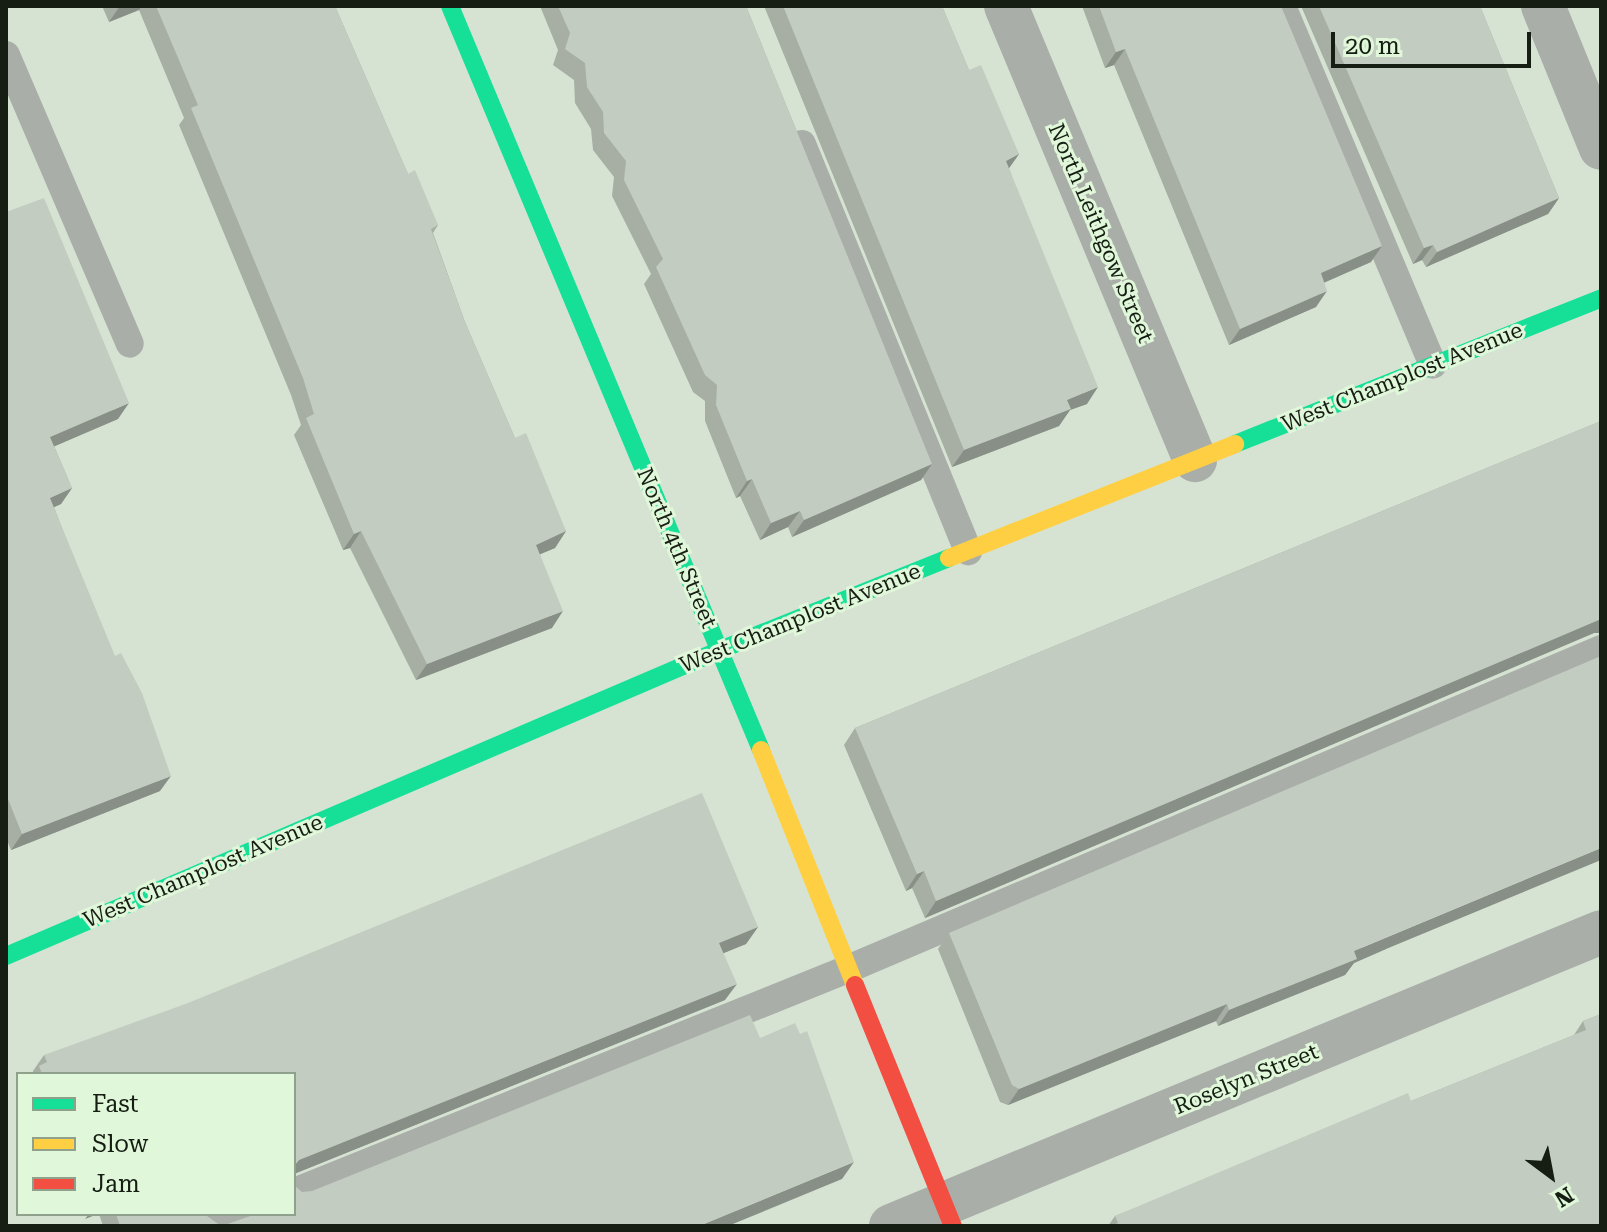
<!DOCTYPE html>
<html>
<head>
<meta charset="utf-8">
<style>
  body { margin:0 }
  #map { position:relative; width:1607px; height:1232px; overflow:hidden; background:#d6e3d3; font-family:"Roboto Serif",serif }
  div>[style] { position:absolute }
  .lane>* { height:28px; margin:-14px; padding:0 14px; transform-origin:14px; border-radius:14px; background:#aaaea8 }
  .street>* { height:44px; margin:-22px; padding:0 22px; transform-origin:22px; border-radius:22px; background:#aaaea8 }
  .fast>* { height:18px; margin:-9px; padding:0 9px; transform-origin:9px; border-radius:9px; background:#16e098 }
  .slow>* { height:18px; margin:-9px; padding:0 9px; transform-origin:9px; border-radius:9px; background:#ffcf43 }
  .jam>* { height:18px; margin:-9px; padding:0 9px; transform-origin:9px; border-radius:9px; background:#f24e42 }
  .wall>* { inset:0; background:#a7afa5 }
  .shaded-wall>* { inset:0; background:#888f86 }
  .building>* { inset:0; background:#c2ccc0 }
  span { translate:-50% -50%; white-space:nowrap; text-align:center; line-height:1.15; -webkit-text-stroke:6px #e0f7da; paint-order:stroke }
  .street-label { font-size:22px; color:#161e14 }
  .frame { position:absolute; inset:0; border:8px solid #161e14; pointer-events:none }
  .legend { position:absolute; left:16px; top:1072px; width:280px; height:144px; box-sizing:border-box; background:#e0f7da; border:2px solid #8fa08b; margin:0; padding:10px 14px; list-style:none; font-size:24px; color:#161e14 }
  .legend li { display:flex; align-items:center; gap:16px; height:40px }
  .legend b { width:40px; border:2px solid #8fa08b }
  .north { position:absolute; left:1511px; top:1136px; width:80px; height:80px; -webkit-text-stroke:6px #e0f7da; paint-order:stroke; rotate:148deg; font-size:22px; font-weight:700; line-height:32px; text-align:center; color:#161e14 }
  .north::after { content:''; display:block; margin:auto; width:28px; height:36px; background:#161e14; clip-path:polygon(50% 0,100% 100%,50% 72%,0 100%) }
  .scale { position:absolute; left:1331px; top:32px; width:200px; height:36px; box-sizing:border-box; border:4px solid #161e14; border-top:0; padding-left:10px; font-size:24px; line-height:28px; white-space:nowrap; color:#161e14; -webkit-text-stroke:6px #e0f7da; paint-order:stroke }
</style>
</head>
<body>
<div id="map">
  <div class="lane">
    <i style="left:1282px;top:6px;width:389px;rotate:67.2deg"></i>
    <i style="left:6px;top:55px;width:314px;rotate:66.8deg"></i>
    <i style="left:802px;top:144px;width:440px;rotate:67.8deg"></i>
    <i style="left:294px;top:1192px;width:597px;rotate:-21.93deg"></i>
    <i style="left:848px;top:969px;width:818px;rotate:-23.02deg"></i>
    <i style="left:211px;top:1226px;width:32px;rotate:-22deg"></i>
  </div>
  <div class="street">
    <i style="left:1006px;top:6px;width:492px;rotate:67.4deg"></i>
    <i style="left:1543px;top:6px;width:153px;rotate:67.8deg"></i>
    <i style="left:891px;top:1226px;width:768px;rotate:-22.49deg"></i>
  </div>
  <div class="fast">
    <i style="left:450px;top:6px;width:806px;rotate:67.31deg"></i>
    <i style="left:1235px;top:444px;width:394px;rotate:-21.7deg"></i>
    <i style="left:6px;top:956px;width:777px;rotate:-23.2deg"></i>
    <i style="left:720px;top:650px;width:247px;rotate:-21.9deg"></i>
  </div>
  <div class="slow">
    <i style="left:949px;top:558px;width:308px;rotate:-21.7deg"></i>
    <i style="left:761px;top:750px;width:253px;rotate:68.2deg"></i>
  </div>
  <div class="jam">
    <i style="left:855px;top:985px;width:260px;rotate:67.9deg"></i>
  </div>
  <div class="wall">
    <i style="clip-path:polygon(102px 6px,335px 6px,408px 174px,438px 225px,433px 233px,465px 322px,515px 438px,566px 531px,555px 548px,540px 554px,552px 628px,416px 680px,350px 548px,343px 550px,294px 435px,301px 425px,291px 395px,179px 125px,184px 118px,139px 10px,109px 22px)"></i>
    <i style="clip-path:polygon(540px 6px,746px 6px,932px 464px,921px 480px,792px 537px,788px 527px,760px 540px,740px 496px,736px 498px,705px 421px,705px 401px,693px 392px,644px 284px,651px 274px,612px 196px,614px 177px,593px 150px,591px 129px,575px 103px,574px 80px,553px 65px,558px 50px)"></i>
    <i style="clip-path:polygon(764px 6px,942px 6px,969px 70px,1019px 154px,1009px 168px,1087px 404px,1070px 410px,1059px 426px,952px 467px)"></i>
    <i style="clip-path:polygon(1082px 6px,1281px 6px,1371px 262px,1324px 282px,1316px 307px,1229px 345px,1114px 65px,1105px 68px)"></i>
    <i style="clip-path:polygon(1301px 6px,1480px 6px,1559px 198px,1548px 214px,1426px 267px,1422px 260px,1413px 264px)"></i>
    <i style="clip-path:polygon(6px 212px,118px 419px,54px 446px,72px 488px,61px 504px,54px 507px,160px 791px,11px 850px,6px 838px)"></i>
    <i style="clip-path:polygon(1601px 421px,1601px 633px,1594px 633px,925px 918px,912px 888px,906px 891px,844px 745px,855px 728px)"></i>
    <i style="clip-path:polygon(758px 927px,746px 944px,723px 953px,725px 1000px,294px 1174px,294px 1074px,33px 1074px,33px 1071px,44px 1055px)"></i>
    <i style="clip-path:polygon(949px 933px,1386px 949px,1354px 963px,1345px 975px,1218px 1026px,1216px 1021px,1008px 1105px,1000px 1102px,938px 949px)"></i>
    <i style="clip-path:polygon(1601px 1014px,1601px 1226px,1108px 1226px,1115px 1216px,1411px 1101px,1574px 1035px,1583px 1021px)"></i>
    <i style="clip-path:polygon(99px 1214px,207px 1214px,207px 1216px,221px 1226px,103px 1226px)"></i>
  </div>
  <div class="shaded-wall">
    <i style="clip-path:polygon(120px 6px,142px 6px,139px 10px,109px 22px)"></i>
    <i style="clip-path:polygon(1125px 49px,1114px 65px,1105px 68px,1116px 52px)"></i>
    <i style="clip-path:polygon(1019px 154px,1007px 171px,1006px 161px)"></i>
    <i style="clip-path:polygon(1559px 198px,1548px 214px,1426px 267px,1437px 252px)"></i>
    <i style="clip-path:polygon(1433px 245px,1422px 260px,1413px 264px,1424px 248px)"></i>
    <i style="clip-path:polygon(1382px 246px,1371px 262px,1310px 289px,1321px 273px)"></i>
    <i style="clip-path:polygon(1327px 291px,1316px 307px,1229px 345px,1240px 329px)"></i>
    <i style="clip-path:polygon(1098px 387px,1087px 404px,1070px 410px,1059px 426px,952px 467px,964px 450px,1067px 400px)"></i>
    <i style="clip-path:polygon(129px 403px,118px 419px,39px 453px,50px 437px)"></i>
    <i style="clip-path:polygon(932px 464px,921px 480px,792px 537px,804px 520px)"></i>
    <i style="clip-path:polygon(752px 479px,740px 496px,736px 498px,747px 481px)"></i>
    <i style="clip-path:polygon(72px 488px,61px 504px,39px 514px,50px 498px)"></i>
    <i style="clip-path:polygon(800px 511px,788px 527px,760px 540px,771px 523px)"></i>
    <i style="clip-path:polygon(361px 531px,350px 548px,343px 550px,354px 534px)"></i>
    <i style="clip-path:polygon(566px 531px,555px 548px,524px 561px,536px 545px)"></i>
    <i style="clip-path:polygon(563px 611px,552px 628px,416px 680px,427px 664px)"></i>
    <i style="clip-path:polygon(1601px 619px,1601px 633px,1594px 633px,925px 918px,936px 901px)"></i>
    <i style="clip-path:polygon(171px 776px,160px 791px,11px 850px,22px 834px)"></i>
    <i style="clip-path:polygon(1601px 848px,1601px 860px,1386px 949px,1354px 963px,1345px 975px,1218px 1026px,1229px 1010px,1354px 951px)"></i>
    <i style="clip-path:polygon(924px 871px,912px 888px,906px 891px,917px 874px)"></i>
    <i style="clip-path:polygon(758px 927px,746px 944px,707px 960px,719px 943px)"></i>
    <i style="clip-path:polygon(737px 984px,725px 1000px,294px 1174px,294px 1166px,299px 1160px)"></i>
    <i style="clip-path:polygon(1227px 1004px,1216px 1021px,1008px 1105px,1019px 1089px)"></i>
    <i style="clip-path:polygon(854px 1162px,842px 1179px,728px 1226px,699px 1226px)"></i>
    <i style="clip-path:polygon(89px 1214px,98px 1214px,85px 1219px)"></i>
  </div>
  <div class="building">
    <i style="clip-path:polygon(156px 6px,335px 6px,408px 174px,415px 170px,438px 225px,431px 229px,465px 322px,515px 438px,526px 433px,566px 531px,536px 545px,563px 611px,427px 664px,361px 531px,354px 534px,306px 418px,314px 414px,303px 378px,191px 108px,198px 105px)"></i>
    <i style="clip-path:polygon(558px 6px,746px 6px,932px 464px,804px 520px,800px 511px,771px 523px,752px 479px,747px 481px,716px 405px,717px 385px,705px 375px,656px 267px,663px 259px,624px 180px,626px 161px,604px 133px,603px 112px,587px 87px,585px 63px,565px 49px,570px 33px)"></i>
    <i style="clip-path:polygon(783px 6px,942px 6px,969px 70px,981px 65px,1019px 154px,1006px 161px,1098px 387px,1067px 400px,1071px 409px,964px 450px)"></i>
    <i style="clip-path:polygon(1099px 6px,1281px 6px,1382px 246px,1321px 273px,1327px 291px,1240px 329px,1125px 49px,1116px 52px)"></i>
    <i style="clip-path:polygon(1319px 6px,1480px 6px,1559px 198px,1437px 252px,1433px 245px,1424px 248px)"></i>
    <i style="clip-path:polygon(44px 198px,129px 403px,50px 437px,72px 488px,50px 498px,115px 656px,121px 653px,142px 693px,171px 776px,22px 834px,6px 794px,6px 212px)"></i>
    <i style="clip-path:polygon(1601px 421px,1601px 619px,936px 901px,924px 871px,917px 874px,855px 728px)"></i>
    <i style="clip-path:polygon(1601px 656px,1601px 848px,1354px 951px,1357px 959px,1229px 1010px,1227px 1004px,1019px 1089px,1012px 1085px,949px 933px)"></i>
    <i style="clip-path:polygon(702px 793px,758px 927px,719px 943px,737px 984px,299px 1160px,294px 1166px,294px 1074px,42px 1074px,39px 1066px,47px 1062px,44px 1055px,188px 1003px)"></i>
    <i style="clip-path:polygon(1601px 1014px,1601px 1226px,1111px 1226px,1118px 1223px,1115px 1216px,1408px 1093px,1411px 1101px,1586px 1030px,1583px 1021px)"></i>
    <i style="clip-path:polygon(750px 1015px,760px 1038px,795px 1023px,800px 1034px,807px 1031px,854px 1162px,699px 1226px,222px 1226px,256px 1214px,294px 1214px,294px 1185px,302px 1192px,312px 1191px)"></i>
    <i style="clip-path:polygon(116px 1214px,207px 1214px,207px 1216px,221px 1226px,120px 1226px)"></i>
  </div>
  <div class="street-label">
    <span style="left:1101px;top:233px;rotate:67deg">North Leithgow Street</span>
    <span style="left:1402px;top:377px;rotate:-22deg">West Champlost Avenue</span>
    <span style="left:677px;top:548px;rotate:67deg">North 4th Street</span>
    <span style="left:800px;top:618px;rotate:-22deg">West Champlost Avenue</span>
    <span style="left:203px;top:871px;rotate:-23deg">West Champlost Avenue</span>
    <span style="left:1246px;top:1079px;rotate:-22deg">Roselyn Street</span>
  </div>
  <div class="frame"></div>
  <ul class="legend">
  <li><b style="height:10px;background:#16e098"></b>Fast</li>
  <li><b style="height:10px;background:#ffcf43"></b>Slow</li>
  <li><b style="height:10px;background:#f24e42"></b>Jam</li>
  </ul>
  <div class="north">N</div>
  <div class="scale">20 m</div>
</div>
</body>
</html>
